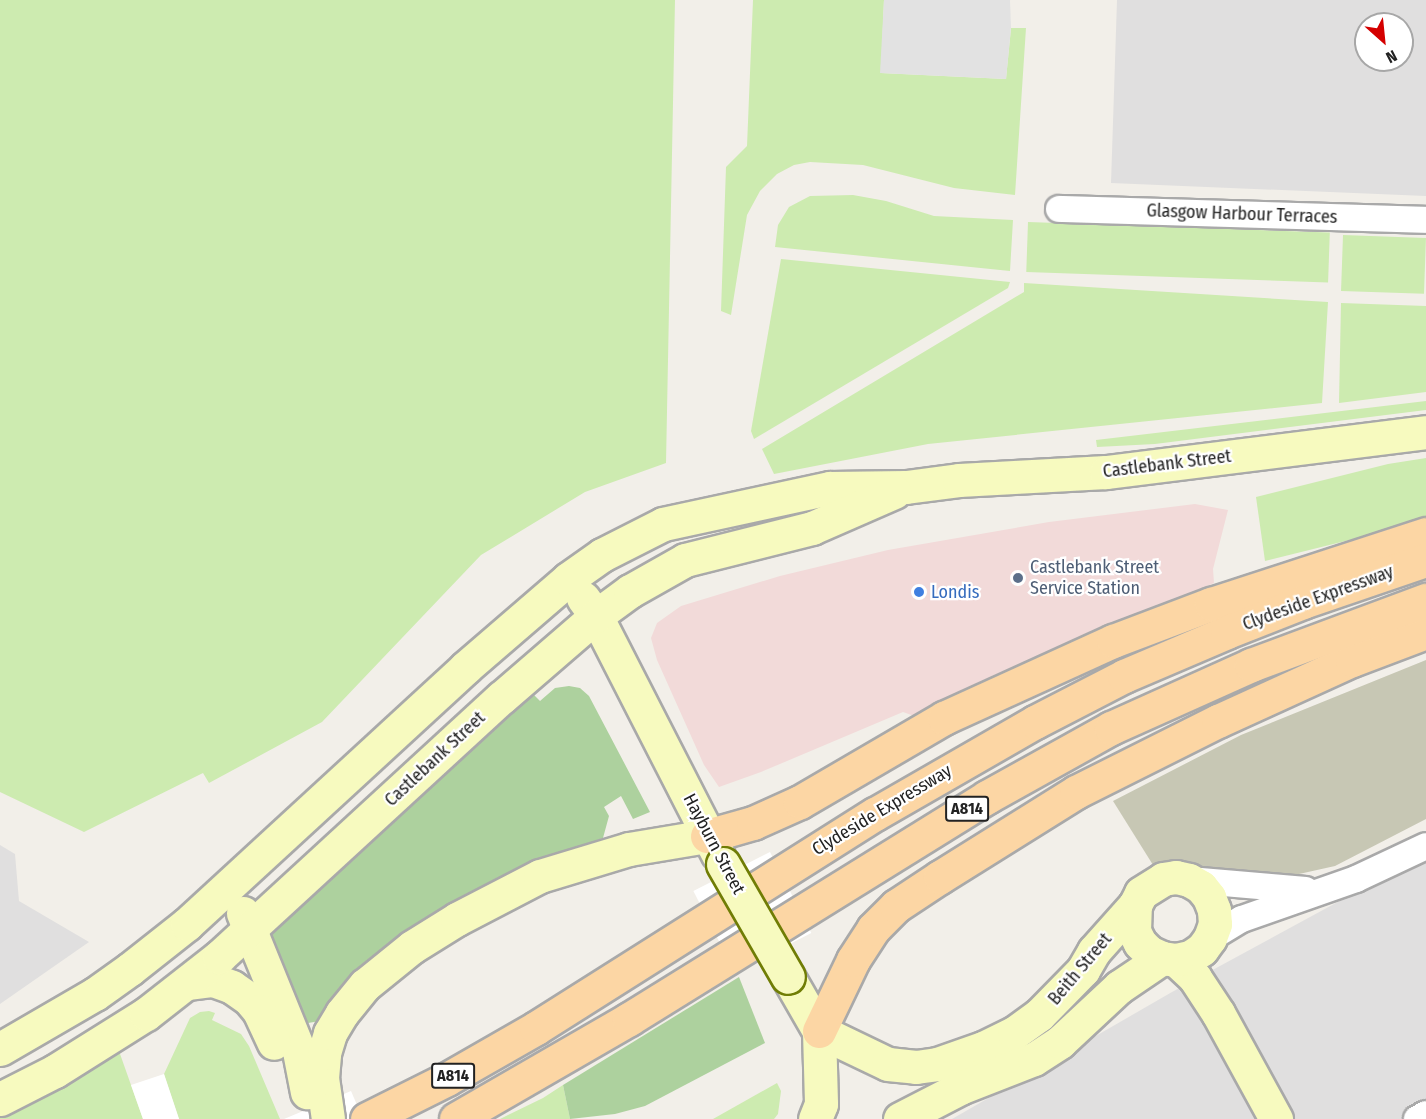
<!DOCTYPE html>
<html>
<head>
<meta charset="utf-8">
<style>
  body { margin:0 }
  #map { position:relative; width:1426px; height:1119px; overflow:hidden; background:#f2efe9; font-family:"Fira Sans Condensed",sans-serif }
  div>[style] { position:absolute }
  .residential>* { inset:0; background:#e0dfdf }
  .commercial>* { inset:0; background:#f2dad9 }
  .construction>* { inset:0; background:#c7c7b4 }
  .grass>* { inset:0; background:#cdebb0; transform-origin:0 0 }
  .forest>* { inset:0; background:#add19e }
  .parking>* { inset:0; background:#e2e2e2 }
  .pier>* { inset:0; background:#fff; transform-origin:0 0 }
  .roads { filter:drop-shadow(2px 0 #a9a9a9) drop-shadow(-2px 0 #a9a9a9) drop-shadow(0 2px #a9a9a9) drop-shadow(0 -2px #a9a9a9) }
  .street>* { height:26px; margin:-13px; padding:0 13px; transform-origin:13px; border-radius:13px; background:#fff }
  .secondary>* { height:33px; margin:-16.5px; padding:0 16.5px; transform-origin:16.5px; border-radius:16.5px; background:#f7fabf }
  .primary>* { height:33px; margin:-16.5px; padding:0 16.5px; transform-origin:16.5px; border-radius:16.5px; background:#fcd6a4 }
  .bridges { filter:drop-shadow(2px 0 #707d05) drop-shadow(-2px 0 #707d05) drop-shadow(0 2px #707d05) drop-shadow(0 -2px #707d05) }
  .secondary-bridge>* { height:33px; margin:-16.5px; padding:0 16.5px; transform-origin:16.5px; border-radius:16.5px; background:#f7fabf }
  .dots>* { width:16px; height:16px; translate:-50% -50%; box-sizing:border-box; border:3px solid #fff; border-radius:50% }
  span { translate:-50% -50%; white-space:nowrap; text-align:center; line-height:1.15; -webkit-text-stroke:4.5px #fff; paint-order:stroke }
  .shield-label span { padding:2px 4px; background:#fff; border:2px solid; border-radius:4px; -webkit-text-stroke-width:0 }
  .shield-label { font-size:16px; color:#222; font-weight:700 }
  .street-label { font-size:18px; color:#222 }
  .service-label { font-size:18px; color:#4e5e75 }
  .left { translate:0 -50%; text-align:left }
  .shop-label { font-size:18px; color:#366cbe }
  .north { position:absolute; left:1354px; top:12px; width:60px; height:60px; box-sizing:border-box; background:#fff; border:2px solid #a7a7a7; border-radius:50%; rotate:153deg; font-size:16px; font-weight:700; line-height:24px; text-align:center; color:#222 }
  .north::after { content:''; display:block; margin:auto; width:21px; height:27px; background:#d40000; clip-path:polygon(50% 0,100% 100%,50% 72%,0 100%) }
</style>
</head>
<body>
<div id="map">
  <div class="residential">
    <i style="clip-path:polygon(evenodd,1117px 0,1426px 0,1426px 196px,1111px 183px,1117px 0,1366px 24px,1402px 24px,1402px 60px,1366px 60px,1366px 24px)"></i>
    <i style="clip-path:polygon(0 845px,15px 854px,19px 901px,89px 942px,0 1004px)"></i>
    <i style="clip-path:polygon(1426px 854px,1426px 1119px,952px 1119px,1172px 992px)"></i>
  </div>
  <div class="commercial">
    <i style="clip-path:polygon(1195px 504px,1228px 510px,1213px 569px,1214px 583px,1052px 652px,917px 717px,903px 712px,761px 772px,719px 787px,704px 765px,657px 660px,651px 638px,657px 623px,681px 606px,780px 576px,888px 550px,1049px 522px)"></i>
  </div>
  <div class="construction">
    <i style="clip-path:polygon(1426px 660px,1426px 819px,1335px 866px,1290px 876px,1228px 873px,1191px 863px,1153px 865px,1113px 801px,1241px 735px)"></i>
  </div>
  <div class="grass">
    <i style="clip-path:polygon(0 0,675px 0,666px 463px,585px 492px,481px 555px,322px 722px,209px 783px,203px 773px,84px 832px,0 792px)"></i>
    <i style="clip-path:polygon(753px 0,884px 0,881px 73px,1006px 79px,1011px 28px,1026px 28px,1015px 195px,954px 188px,863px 165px,810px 162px,794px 165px,777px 174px,760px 191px,747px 215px,731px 315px,721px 311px,726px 167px,747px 146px)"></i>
    <i style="clip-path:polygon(853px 195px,886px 201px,934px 216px,1013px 220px,1010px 271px,775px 247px,778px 225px,789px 207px,810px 196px)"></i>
    <i style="left:1028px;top:222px;width:302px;height:50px;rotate:2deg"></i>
    <i style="left:1343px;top:235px;width:83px;height:56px;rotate:2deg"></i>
    <i style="clip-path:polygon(781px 259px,1010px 282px,1008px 288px,754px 439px,751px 431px)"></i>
    <i style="clip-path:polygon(1024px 283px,1328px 302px,1322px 403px,928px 444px,774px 474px,762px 449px,1024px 292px)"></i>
    <i style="clip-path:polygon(1341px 303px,1426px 306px,1426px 392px,1339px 403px)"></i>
    <i style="clip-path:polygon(1426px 401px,1426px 410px,1155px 444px,1097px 447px,1096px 440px)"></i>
    <i style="clip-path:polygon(1426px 458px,1426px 521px,1265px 561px,1256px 497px,1388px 464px)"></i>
    <i style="clip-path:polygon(209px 1011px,215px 1013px,212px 1020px,241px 1034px,249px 1046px,280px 1119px,179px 1119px,164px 1074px,190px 1018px,200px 1012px)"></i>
    <i style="clip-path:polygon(119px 1051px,143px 1119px,0 1119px,0 1116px,41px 1097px)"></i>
    <i style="clip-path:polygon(777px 1083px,781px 1091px,778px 1114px,774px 1119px,713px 1119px)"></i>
    <i style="clip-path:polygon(563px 1085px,570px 1119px,500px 1119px,543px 1098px)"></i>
  </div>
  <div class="forest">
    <i style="clip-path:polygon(569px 686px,580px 688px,589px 696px,650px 812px,633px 819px,621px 796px,604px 807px,609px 816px,603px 838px,536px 862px,320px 1021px,308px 1023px,303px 1020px,268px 936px,532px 693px,540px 701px,555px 688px)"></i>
    <i style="clip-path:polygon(739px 977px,765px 1043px,645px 1106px,615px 1114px,570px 1119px,563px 1085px)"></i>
  </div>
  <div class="parking">
    <i style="clip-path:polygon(884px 0,1010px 0,1011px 28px,1006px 79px,880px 73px)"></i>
  </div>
  <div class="pier">
    <i style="left:770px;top:852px;width:91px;height:86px;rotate:63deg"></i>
    <i style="clip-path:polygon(164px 1074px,179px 1119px,143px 1119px,131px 1085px)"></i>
    <i style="clip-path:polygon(351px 1091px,363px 1119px,284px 1119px)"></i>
  </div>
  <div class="roads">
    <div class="street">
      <i style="left:1059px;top:209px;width:367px;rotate:1.7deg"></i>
      <i style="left:1189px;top:880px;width:117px;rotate:4.9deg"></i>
      <i style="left:1210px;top:938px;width:37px;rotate:-31deg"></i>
      <i style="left:1242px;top:919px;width:121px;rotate:-19.3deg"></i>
      <i style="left:1356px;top:879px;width:77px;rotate:-25.2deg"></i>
      <i style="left:1417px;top:1119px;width:10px;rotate:-29deg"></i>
    </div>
    <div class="secondary">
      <i style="left:583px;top:598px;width:22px;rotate:54deg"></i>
      <i style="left:596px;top:616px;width:267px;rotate:62.9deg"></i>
      <i style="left:243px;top:913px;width:149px;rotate:67.9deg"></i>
      <i style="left:299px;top:1051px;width:42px;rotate:79deg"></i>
      <i style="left:1176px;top:960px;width:26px;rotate:43deg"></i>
      <i style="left:1195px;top:978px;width:42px;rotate:56.7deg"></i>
      <i style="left:1218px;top:1013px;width:121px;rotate:61.3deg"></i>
      <i style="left:788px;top:977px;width:62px;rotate:60.1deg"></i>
      <i style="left:819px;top:1031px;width:73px;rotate:88.4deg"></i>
      <i style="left:821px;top:1104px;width:16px;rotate:112deg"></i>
      <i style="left:187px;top:983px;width:26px;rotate:-7deg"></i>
      <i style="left:213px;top:980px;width:20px;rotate:20deg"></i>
      <i style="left:232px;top:987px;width:21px;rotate:35deg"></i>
      <i style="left:249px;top:999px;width:16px;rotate:50deg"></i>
      <i style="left:259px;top:1011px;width:35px;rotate:65deg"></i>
      <i style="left:819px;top:1031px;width:76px;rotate:25.6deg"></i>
      <i style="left:888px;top:1064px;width:28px;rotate:6deg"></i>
      <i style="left:916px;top:1067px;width:21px;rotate:-8deg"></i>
      <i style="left:937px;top:1064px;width:49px;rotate:-19.2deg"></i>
      <i style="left:983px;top:1048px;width:34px;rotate:-26deg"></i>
      <i style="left:1014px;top:1033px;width:31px;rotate:-36deg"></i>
      <i style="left:1039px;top:1015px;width:63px;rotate:-45.6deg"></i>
      <i style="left:1083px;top:970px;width:22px;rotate:-60deg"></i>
      <i style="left:1094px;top:951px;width:62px;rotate:-48.3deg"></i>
      <i style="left:1135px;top:905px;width:13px;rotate:-63deg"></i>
      <i style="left:1141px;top:893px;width:26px;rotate:-32deg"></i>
      <i style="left:1163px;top:879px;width:13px;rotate:-9deg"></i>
      <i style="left:1176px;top:877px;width:13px;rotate:13deg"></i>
      <i style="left:1189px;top:880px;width:14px;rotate:30deg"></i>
      <i style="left:1201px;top:887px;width:13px;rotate:51deg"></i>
      <i style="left:1209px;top:897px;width:14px;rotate:69deg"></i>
      <i style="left:1214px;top:910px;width:14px;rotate:86deg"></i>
      <i style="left:1215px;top:924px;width:15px;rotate:110deg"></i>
      <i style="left:1210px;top:938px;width:14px;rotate:126deg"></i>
      <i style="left:1202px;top:949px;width:14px;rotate:146deg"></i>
      <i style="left:1190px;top:957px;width:14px;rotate:168deg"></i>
      <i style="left:1176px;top:960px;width:14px;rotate:-172deg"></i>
      <i style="left:1162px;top:958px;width:14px;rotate:-155deg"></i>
      <i style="left:1149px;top:952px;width:13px;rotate:-135deg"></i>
      <i style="left:1140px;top:943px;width:13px;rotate:-117deg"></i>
      <i style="left:1134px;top:931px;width:26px;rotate:-88deg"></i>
      <i style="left:0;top:1049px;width:110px;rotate:-30.1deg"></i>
      <i style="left:95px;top:994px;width:43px;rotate:-35.5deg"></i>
      <i style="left:130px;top:969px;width:73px;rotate:-38.3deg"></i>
      <i style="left:187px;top:924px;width:378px;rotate:-42.6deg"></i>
      <i style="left:465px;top:668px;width:136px;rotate:-40.8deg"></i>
      <i style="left:568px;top:579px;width:42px;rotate:-35.2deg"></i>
      <i style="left:602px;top:555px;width:68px;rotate:-26.9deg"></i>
      <i style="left:663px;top:524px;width:171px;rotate:-12.2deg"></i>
      <i style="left:830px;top:488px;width:76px;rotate:-0.8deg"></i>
      <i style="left:906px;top:487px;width:53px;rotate:-7.5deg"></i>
      <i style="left:959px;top:480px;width:147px;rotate:-3.1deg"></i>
      <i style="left:1106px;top:472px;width:322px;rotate:-7.1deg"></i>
      <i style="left:0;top:1099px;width:62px;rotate:-27deg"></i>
      <i style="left:55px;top:1071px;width:107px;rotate:-32.1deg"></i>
      <i style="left:146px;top:1014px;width:93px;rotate:-38deg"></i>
      <i style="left:219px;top:957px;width:383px;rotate:-42.6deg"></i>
      <i style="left:501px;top:698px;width:125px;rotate:-40.8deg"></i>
      <i style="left:596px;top:616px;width:42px;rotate:-36.3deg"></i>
      <i style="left:630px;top:591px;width:63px;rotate:-29.4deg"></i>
      <i style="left:685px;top:560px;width:131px;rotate:-14.1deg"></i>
      <i style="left:812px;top:528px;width:90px;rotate:-23.7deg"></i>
      <i style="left:328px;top:1119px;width:41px;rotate:-98.3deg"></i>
      <i style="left:322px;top:1078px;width:25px;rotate:-85deg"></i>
      <i style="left:324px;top:1053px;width:21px;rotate:-73deg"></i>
      <i style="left:330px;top:1033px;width:23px;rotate:-59deg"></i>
      <i style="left:342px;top:1013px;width:36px;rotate:-51deg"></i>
      <i style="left:365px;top:985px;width:60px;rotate:-39deg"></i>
      <i style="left:412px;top:947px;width:53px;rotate:-31.9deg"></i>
      <i style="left:457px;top:919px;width:93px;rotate:-27.4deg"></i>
      <i style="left:540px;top:876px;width:93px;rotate:-16.9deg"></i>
      <i style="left:629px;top:849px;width:79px;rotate:-9.5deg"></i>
      <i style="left:900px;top:1119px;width:68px;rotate:-27.3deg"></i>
      <i style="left:960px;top:1088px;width:79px;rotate:-21.4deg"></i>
      <i style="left:1034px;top:1059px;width:31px;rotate:-33deg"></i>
      <i style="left:1060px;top:1042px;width:81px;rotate:-43deg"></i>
      <i style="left:1119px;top:987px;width:52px;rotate:-34deg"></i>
    </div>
    <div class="primary">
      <i style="left:707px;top:836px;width:48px;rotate:-15.8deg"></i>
      <i style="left:753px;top:823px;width:51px;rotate:-24.1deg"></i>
      <i style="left:800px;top:802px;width:167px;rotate:-30.3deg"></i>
      <i style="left:944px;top:718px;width:186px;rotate:-24.5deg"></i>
      <i style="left:1113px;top:641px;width:105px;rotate:-20.7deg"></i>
      <i style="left:1211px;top:604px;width:226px;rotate:-18deg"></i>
      <i style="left:819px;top:1031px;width:79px;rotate:-64.4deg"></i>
      <i style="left:853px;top:960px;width:37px;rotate:-57deg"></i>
      <i style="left:873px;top:929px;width:33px;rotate:-45deg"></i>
      <i style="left:896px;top:906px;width:53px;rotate:-33.4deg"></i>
      <i style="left:940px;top:877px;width:160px;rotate:-32deg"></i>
      <i style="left:1076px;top:792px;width:159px;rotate:-26.6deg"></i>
      <i style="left:1218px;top:721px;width:147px;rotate:-24.5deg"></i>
      <i style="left:1352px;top:660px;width:79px;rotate:-20.7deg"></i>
      <i style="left:367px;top:1119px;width:89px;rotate:-26.6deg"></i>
      <i style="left:447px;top:1079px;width:103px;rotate:-29.8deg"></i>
      <i style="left:536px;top:1028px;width:401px;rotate:-32.3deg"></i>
      <i style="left:875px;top:814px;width:185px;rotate:-29.9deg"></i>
      <i style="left:1035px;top:722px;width:100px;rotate:-27.3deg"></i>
      <i style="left:1124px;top:676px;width:112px;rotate:-23.1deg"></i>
      <i style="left:1227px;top:632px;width:82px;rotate:-21.5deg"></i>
      <i style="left:1303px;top:602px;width:130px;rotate:-18.9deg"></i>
      <i style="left:456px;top:1119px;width:200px;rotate:-30deg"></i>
      <i style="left:629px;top:1019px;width:421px;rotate:-31.8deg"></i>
      <i style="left:987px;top:797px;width:142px;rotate:-29.1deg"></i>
      <i style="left:1111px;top:728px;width:154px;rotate:-24.2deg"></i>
      <i style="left:1251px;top:665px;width:187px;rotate:-20.4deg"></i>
    </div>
  </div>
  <div class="bridges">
    <div class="secondary-bridge">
      <i style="left:723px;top:864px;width:130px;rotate:60.1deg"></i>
    </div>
  </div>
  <div class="dots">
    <i style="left:1018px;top:578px;background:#5c6f8a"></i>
    <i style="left:919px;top:592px;background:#3f7fe0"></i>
  </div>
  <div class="shield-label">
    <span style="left:967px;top:809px">A814</span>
    <span style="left:453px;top:1076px">A814</span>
  </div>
  <div class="street-label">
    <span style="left:1242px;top:214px;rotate:2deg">Glasgow Harbour Terraces</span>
    <span style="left:1167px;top:464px;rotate:-7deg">Castlebank Street</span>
    <span style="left:1318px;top:598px;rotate:-20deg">Clydeside Expressway</span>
    <span style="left:435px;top:759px;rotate:-43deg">Castlebank Street</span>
    <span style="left:882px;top:810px;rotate:-31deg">Clydeside Expressway</span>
    <span style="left:714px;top:844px;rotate:62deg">Hayburn Street</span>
    <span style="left:1080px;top:969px;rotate:-50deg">Beith Street</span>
  </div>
  <div class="service-label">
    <span class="left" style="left:1030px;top:578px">Castlebank Street<br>Service Station</span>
  </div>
  <div class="shop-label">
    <span class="left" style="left:931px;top:592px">Londis</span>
  </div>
  <div class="north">N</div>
</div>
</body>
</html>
